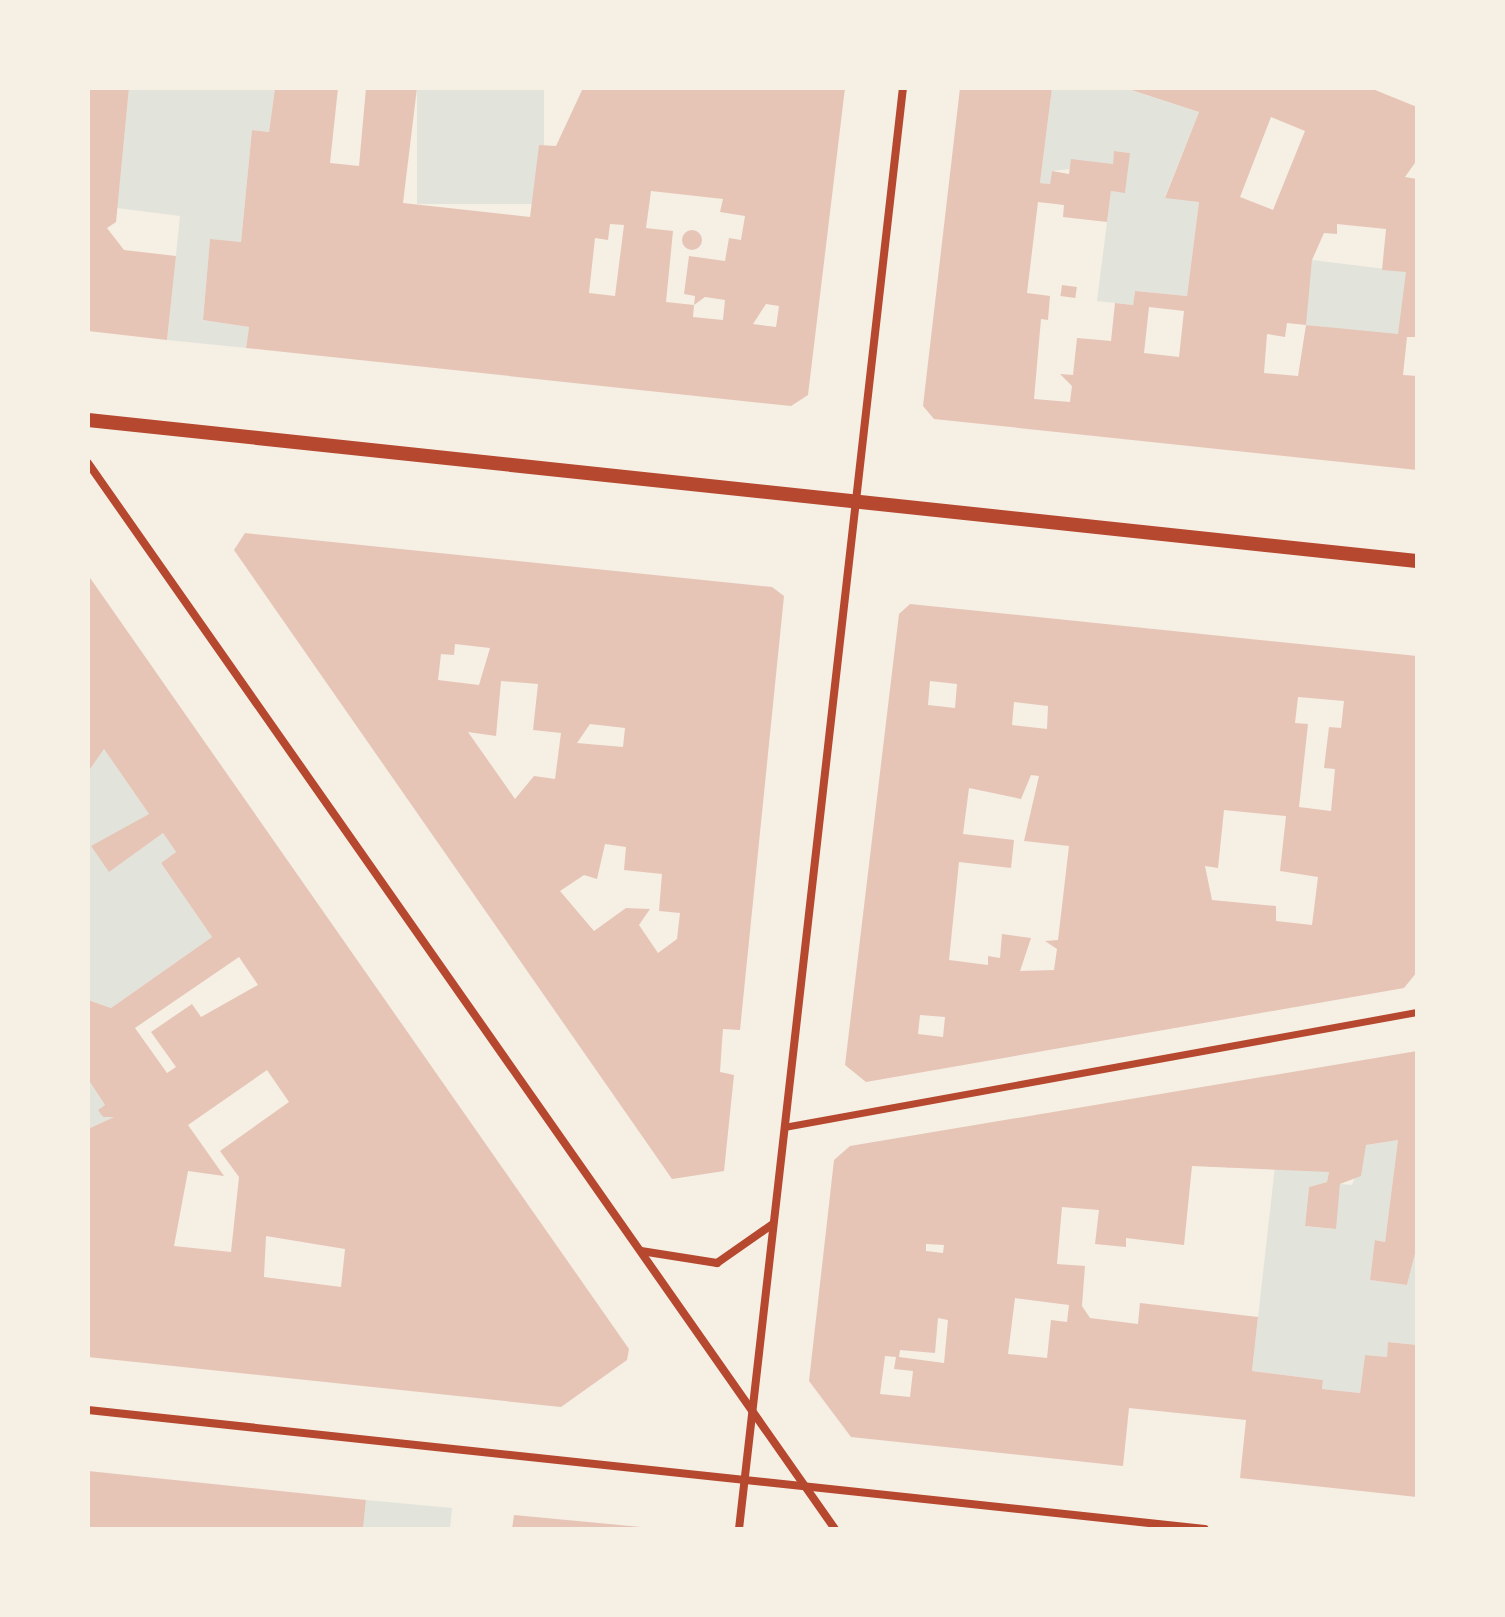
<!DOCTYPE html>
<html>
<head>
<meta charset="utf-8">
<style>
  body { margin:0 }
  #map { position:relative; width:1505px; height:1617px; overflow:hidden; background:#f6efe4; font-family:Bitter,serif }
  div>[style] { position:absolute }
  .green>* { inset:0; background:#e2e4dc; transform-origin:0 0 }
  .building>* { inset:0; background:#e6c5b7; transform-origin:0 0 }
  .round { border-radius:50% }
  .pedestrian>* { height:7px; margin:-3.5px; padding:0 3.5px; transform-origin:3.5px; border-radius:3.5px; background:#b5482f }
  .minor>* { height:8px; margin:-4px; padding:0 4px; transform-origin:4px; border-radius:4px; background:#b5482f }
  .tertiary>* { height:14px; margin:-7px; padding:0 7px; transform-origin:7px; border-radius:7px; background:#b5482f }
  span { translate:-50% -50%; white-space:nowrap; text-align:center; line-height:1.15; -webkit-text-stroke:6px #f6efe4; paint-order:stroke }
  .frame { position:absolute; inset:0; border:90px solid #f6efe4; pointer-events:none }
</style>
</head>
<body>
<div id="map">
  <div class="green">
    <i style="clip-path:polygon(129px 88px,275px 88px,269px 132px,252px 130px,241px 242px,210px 240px,203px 320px,249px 327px,246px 348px,167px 340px,180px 216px,117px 208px)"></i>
    <i style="left:417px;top:88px;width:127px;height:116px"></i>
    <i style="clip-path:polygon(1052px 88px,1124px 88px,1199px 112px,1165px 197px,1199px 202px,1187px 296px,1135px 291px,1133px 305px,1097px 301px,1111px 191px,1125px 192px,1129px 153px,1115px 151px,1113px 164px,1052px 171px,1050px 184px,1040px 183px)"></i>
    <i style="left:1312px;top:260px;width:95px;height:65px;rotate:7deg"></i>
    <i style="clip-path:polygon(104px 749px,149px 814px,92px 847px,109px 871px,163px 833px,176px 852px,161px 863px,212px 937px,111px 1008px,88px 1000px,88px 772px)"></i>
    <i style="clip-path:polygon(88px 1079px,105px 1105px,102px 1117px,114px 1117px,88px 1129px)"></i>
    <i style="clip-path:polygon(1398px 1140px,1385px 1242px,1376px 1240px,1370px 1280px,1407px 1285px,1417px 1246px,1417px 1345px,1389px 1342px,1387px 1357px,1365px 1355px,1360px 1393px,1322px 1389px,1323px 1380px,1252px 1371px,1275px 1166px,1329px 1172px,1327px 1182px,1309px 1187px,1305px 1226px,1335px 1229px,1340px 1184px,1352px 1185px,1366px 1145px)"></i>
    <i style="clip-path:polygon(366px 1500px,452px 1508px,450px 1529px,363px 1529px)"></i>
  </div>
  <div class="building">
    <i style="clip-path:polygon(88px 88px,129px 88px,116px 222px,107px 228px,124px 250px,176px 256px,167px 340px,88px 331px)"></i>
    <i style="clip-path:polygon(evenodd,275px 88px,338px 88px,330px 163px,359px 166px,366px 88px,417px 88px,403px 203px,530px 217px,539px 145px,556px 146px,583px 88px,845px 88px,808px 395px,791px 406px,246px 348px,249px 327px,203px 320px,210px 239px,241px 242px,252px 130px,269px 132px,275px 88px,651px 191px,723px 199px,720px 212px,745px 216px,741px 240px,729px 238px,725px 261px,689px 256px,684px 294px,695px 296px,694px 305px,666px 302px,673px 231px,646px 228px,651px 191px,275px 88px,610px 224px,624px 225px,615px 296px,589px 293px,595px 238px,608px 240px,610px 224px,275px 88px,705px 297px,725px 300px,723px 320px,693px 317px,694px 305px,705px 297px,275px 88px,766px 304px,779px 306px,776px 327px,753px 324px,766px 304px)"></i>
    <i style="clip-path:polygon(evenodd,960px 88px,1052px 88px,1040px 183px,1050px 184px,1052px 171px,1069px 174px,1071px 159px,1113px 164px,1114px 151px,1130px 153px,1125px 193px,1111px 191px,1107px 222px,1063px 217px,1064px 205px,1038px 202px,1027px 293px,1050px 296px,1048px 320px,1041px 319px,1034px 399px,1070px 402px,1072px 386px,1060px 374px,1073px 375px,1077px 338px,1111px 341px,1115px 303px,1133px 305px,1135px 291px,1187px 296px,1199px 202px,1165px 198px,1199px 112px,1125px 88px,1370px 88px,1417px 107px,1417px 160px,1405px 177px,1417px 179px,1417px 337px,1407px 337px,1403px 375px,1417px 376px,1417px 470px,934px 419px,923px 406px,960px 88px,1271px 117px,1305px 131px,1273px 210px,1240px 197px,1271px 117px,960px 88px,1337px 224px,1386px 229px,1382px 270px,1406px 272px,1398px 334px,1306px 325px,1298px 376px,1264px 373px,1267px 334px,1285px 337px,1287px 323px,1306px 325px,1312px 260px,1324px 233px,1337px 234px,1337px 224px,960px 88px,1149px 307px,1184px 311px,1179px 357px,1144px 353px,1149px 307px)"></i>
    <i class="round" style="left:682px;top:230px;width:20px;height:20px"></i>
    <i style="left:1062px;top:285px;width:15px;height:11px;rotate:8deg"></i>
    <i style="clip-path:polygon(evenodd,245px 533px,772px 587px,784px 596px,740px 1030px,723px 1029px,722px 1042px,720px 1072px,734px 1075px,724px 1171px,672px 1179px,234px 550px,245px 533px,455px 644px,490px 648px,479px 685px,438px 680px,441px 654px,454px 655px,455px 644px,245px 533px,501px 681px,538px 684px,533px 730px,561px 733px,555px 779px,534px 776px,515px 799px,468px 732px,496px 736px,501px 681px,245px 533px,590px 724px,625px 728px,623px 747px,577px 743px,590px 724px,245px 533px,605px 844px,626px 847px,624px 870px,662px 874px,659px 911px,680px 913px,677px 939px,658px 953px,639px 925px,650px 909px,626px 908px,594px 931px,560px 891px,584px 875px,597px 879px,605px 844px)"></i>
    <i style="clip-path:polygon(evenodd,88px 575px,629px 1349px,627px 1360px,561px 1407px,88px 1357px,88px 1129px,114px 1117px,103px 1117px,98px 1110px,105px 1105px,88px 1079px,88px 1000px,111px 1008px,212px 937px,161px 863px,176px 852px,163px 833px,109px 872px,91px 846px,149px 814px,104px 749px,88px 772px,88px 575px,239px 957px,258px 985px,201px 1017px,192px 1004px,151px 1032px,176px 1067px,167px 1073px,135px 1028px,239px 957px,88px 575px,267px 1070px,289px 1102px,220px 1151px,239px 1177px,231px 1252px,174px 1246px,188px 1171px,224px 1176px,188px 1125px,267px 1070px,88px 575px,266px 1236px,345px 1249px,341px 1287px,264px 1277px,266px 1236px)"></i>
    <i style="clip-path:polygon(evenodd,910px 604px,1417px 656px,1417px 972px,1404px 988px,866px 1082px,845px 1065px,899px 614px,910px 604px,930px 681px,957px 684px,955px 708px,928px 705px,930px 681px,910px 604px,1298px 697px,1344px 701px,1341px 728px,1329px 727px,1324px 768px,1335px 769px,1331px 811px,1299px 807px,1308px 724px,1295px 723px,1298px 697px,910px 604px,1014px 702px,1048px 706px,1047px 729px,1012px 725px,1014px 702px,910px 604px,1031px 775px,1039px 776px,1024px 841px,1069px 846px,1058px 940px,1045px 941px,1057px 949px,1054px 970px,1020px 971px,1031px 938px,1002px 934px,1000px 958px,988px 956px,988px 965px,949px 960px,959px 862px,1011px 868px,1014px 840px,963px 834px,969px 788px,1021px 799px,1031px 775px,910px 604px,1224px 810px,1286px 816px,1280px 871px,1318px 877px,1312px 925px,1276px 921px,1276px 906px,1212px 900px,1205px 866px,1218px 868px,1224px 810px,910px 604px,920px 1015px,945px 1017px,943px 1037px,918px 1034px,920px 1015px)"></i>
    <i style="clip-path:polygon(evenodd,1417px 1051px,1417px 1246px,1407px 1285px,1370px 1280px,1375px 1240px,1385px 1242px,1398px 1140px,1366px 1145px,1361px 1176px,1340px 1184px,1336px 1229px,1305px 1226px,1309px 1187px,1327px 1182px,1329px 1172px,1192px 1166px,1184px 1245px,1126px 1238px,1126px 1247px,1095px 1244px,1099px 1210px,1062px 1207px,1057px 1264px,1085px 1266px,1082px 1306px,1090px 1318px,1138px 1324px,1140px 1303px,1258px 1317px,1252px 1371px,1323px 1380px,1322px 1389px,1360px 1393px,1365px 1355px,1387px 1357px,1388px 1342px,1417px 1345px,1417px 1497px,1240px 1478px,1246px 1420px,1129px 1408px,1123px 1466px,851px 1437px,809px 1381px,834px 1160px,850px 1146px,1417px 1051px,926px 1244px,944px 1245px,943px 1253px,926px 1251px,926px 1244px,1417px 1051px,1015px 1298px,1069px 1305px,1067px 1322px,1051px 1320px,1047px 1358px,1008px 1354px,1015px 1298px,1417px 1051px,938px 1318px,948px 1320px,944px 1363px,899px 1357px,900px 1350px,935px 1353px,938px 1318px,1417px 1051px,885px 1356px,896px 1357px,894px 1369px,913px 1371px,910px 1397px,880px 1394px,885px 1356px)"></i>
    <i style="clip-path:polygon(88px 1471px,366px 1500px,363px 1529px,88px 1529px)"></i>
    <i style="clip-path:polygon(514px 1515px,641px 1527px,641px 1529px,512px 1529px)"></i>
  </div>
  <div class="pedestrian">
    <i style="left:784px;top:1127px;width:643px;rotate:-10.3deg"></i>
  </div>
  <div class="minor">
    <i style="left:88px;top:463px;width:1302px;rotate:54.98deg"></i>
    <i style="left:641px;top:1251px;width:77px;rotate:9deg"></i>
    <i style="left:717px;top:1263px;width:68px;rotate:-34.9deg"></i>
    <i style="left:88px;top:1410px;width:1123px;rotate:6.08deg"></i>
    <i style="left:739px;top:1529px;width:1450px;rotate:-83.51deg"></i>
  </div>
  <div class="tertiary">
    <i style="left:88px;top:420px;width:1336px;rotate:6.06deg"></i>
  </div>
  <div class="frame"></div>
</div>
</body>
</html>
